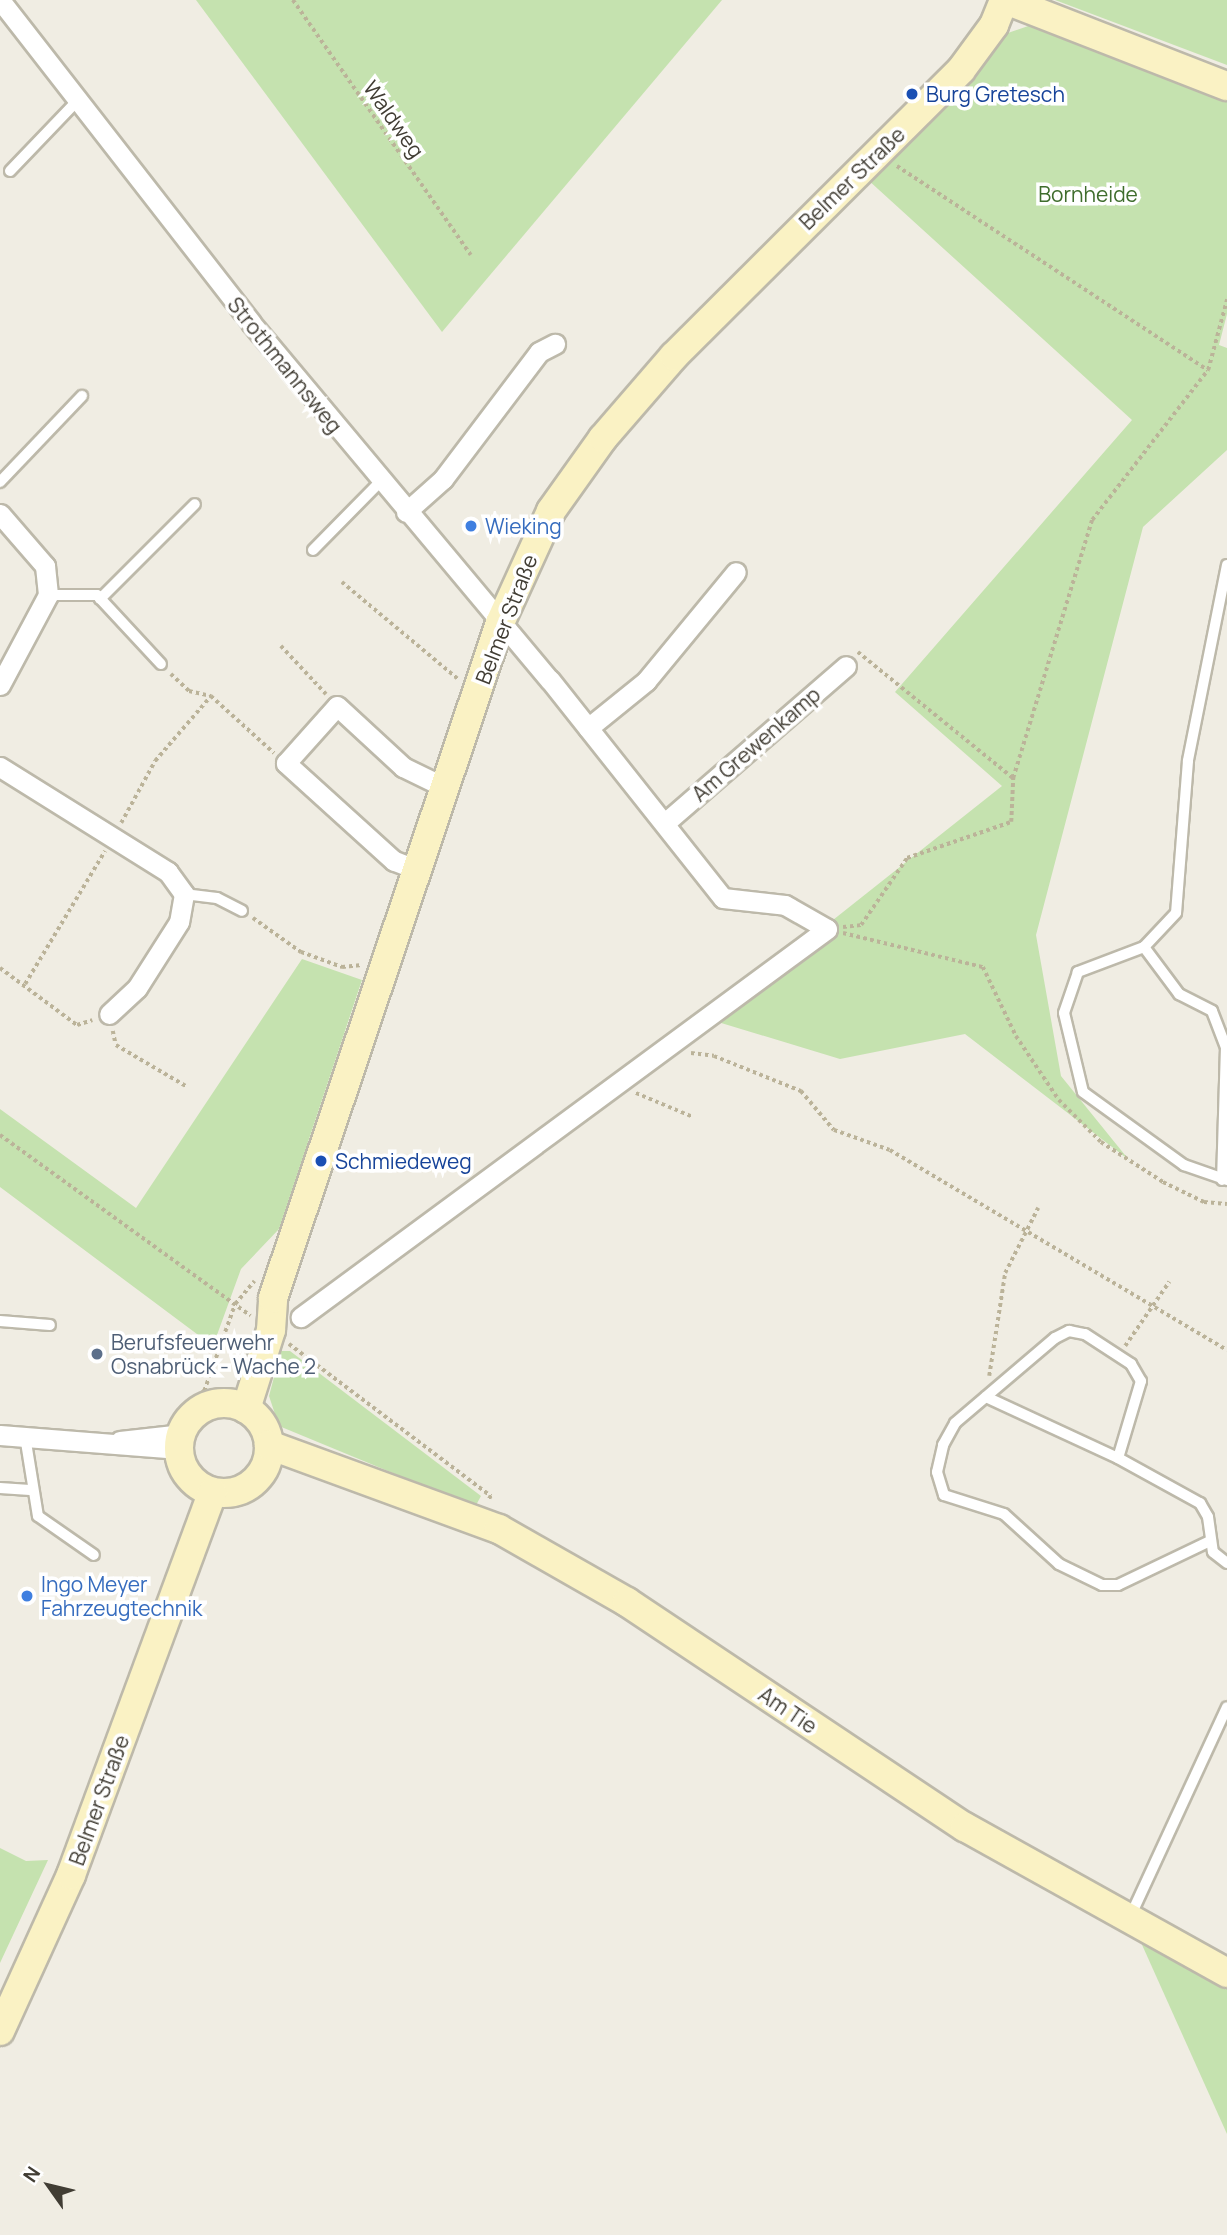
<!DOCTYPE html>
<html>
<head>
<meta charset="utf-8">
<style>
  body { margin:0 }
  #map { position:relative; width:1227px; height:2235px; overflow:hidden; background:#f0ede3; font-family:Manrope,sans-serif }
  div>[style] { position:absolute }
  .green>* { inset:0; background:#c5e2af }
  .path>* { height:3.5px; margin-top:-1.75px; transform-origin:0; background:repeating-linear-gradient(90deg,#bbb399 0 3.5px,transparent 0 7px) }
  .roads { filter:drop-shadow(2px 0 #bdb9aa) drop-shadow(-2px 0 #bdb9aa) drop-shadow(0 2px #bdb9aa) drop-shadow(0 -2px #bdb9aa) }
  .lane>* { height:10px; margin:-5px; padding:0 5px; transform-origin:5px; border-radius:5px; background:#fff }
  .street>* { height:19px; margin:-9.5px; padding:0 9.5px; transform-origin:9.5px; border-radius:9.5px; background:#fff }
  .secondary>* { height:28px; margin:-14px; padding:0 14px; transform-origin:14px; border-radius:14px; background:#faf2c4 }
  .secondary>.ring { margin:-14px; padding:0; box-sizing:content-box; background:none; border:28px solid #faf2c4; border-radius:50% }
  .dots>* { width:19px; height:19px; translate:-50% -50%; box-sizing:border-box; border:4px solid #fff; border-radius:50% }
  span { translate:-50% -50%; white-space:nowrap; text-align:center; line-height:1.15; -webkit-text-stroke:7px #fff; paint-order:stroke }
  .transit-label { font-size:21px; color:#164399 }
  .left { translate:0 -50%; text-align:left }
  .street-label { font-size:21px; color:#413d34 }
  .park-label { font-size:21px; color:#3f6d2d }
  .shop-label { font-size:21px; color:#366cbe }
  .service-label { font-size:21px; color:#4e5e75 }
  .north { position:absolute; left:14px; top:2151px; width:70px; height:70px; -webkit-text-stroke:5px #fff; paint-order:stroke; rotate:304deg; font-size:19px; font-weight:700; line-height:28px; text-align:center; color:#413d34 }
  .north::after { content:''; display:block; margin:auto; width:24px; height:32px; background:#413d34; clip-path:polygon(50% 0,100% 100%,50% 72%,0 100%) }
</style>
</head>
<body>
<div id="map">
  <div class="green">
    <i style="clip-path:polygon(196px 0,722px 0,442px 332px)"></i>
    <i style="clip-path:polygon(1055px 0,1227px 0,1227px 65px)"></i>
    <i style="clip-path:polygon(1034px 24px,1227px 97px,1227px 314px,1219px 345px,1227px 348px,1227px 450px,1143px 527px,1036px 935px,1061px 1076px,1129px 1160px,965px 1034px,840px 1059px,708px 1019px,1002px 786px,895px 692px,1132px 420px,867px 179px,1002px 35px)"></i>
    <i style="clip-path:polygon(302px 959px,362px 980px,279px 1229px,241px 1269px,213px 1346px,0 1187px,0 1109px,136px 1208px)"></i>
    <i style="clip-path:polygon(281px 1351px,290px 1351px,481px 1496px,475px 1507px,279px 1426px,269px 1396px)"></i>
    <i style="clip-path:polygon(0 1848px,26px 1861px,48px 1860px,0 1963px)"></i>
    <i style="clip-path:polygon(1130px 1918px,1227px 1973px,1227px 2134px)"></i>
  </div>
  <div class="path">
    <i style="left:293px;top:0;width:311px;rotate:55.1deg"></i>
    <i style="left:897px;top:166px;width:372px;rotate:33.3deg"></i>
    <i style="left:342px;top:582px;width:151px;rotate:39.9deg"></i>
    <i style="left:281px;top:646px;width:66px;rotate:46.8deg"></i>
    <i style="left:858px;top:652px;width:200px;rotate:39.1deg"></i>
    <i style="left:171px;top:674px;width:25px;rotate:43deg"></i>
    <i style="left:189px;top:691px;width:23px;rotate:13deg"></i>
    <i style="left:211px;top:696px;width:85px;rotate:42.1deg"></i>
    <i style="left:121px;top:823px;width:71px;rotate:-61.3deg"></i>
    <i style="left:155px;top:761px;width:86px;rotate:-49.3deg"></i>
    <i style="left:253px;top:918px;width:59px;rotate:35.3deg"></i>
    <i style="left:301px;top:952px;width:44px;rotate:20.1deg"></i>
    <i style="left:342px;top:967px;width:20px;rotate:-6deg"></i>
    <i style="left:843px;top:927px;width:18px;rotate:-6deg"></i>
    <i style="left:861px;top:925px;width:81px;rotate:-55.5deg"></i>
    <i style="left:907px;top:858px;width:110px;rotate:-19.1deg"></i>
    <i style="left:1011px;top:822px;width:44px;rotate:-87.4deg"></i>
    <i style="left:1013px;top:778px;width:270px;rotate:-73deg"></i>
    <i style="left:1092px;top:520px;width:190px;rotate:-52.3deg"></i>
    <i style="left:1208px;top:370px;width:73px;rotate:-75deg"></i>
    <i style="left:843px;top:933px;width:144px;rotate:13.7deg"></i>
    <i style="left:983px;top:967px;width:76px;rotate:64.4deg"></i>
    <i style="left:1016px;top:1036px;width:77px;rotate:56.1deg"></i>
    <i style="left:1059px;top:1100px;width:59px;rotate:45deg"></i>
    <i style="left:1101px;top:1142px;width:74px;rotate:32.8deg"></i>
    <i style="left:1163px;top:1182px;width:46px;rotate:26deg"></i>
    <i style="left:1204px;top:1202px;width:23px;rotate:5deg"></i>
    <i style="left:0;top:968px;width:96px;rotate:36.5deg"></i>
    <i style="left:77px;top:1025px;width:16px;rotate:-18deg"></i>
    <i style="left:25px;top:984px;width:155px;rotate:-59deg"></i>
    <i style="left:113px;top:1031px;width:14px;rotate:78deg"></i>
    <i style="left:116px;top:1045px;width:81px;rotate:30.4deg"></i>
    <i style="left:691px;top:1053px;width:23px;rotate:7deg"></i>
    <i style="left:714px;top:1056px;width:94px;rotate:21.9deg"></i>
    <i style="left:801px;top:1091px;width:51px;rotate:49.8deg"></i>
    <i style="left:834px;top:1130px;width:59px;rotate:19.7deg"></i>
    <i style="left:890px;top:1150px;width:392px;rotate:30.7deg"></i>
    <i style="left:636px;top:1093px;width:62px;rotate:22.8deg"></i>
    <i style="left:0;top:1135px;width:309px;rotate:35.8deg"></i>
    <i style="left:289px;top:1344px;width:253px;rotate:37deg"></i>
    <i style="left:491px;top:1496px;width:4px;rotate:117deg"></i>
    <i style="left:1125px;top:1346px;width:78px;rotate:-55.5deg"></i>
    <i style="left:989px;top:1376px;width:104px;rotate:-81.2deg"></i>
    <i style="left:1005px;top:1273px;width:73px;rotate:-63.1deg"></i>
    <i style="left:176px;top:1415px;width:37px;rotate:-41deg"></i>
    <i style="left:204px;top:1391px;width:92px;rotate:-70.4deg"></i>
    <i style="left:235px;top:1304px;width:30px;rotate:-50deg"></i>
  </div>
  <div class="roads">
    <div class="lane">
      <i style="left:10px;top:171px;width:100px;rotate:-46.2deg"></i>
      <i style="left:0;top:482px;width:119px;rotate:-46.4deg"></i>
      <i style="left:313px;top:550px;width:95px;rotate:-45.4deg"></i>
      <i style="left:1227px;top:565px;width:200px;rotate:101.3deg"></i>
      <i style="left:1188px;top:761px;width:152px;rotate:94.5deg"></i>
      <i style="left:1176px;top:913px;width:47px;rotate:133.3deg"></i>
      <i style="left:1144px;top:947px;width:71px;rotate:159.3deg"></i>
      <i style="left:1078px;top:972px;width:43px;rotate:108.9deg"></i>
      <i style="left:1064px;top:1013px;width:81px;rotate:76.5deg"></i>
      <i style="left:1083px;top:1092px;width:125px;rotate:35.9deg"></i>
      <i style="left:1184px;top:1165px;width:46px;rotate:19.2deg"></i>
      <i style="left:48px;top:595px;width:49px"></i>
      <i style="left:97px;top:595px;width:94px;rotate:47.2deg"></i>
      <i style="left:100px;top:599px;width:134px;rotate:-45deg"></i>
      <i style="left:184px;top:894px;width:33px;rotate:7deg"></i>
      <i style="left:217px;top:898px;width:28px;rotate:27deg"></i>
      <i style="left:1144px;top:947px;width:59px;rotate:53.3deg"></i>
      <i style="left:1179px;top:994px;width:37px;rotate:27deg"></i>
      <i style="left:1212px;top:1011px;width:39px;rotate:69deg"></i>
      <i style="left:1226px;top:1047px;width:133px;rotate:91.7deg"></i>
      <i style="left:0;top:1321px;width:50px;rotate:4.6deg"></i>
      <i style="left:986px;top:1397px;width:145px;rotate:24.8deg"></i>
      <i style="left:25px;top:1436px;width:81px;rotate:80.8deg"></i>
      <i style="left:38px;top:1516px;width:68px;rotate:34.9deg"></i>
      <i style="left:0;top:1488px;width:30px;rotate:4deg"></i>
      <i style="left:1210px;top:1541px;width:102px;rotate:154.4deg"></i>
      <i style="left:1118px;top:1585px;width:16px;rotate:180deg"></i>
      <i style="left:1102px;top:1585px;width:48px;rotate:-154deg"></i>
      <i style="left:1059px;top:1564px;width:74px;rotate:-137.7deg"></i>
      <i style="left:1004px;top:1514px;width:63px;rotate:-162.4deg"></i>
      <i style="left:944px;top:1495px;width:24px;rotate:-107deg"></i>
      <i style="left:937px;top:1472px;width:28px;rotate:-77deg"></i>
      <i style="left:943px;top:1445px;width:25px;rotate:-61deg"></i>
      <i style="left:955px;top:1423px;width:131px;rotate:-40.4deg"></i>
      <i style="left:1055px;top:1338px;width:16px;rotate:-27deg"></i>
      <i style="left:1069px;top:1331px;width:16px;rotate:11deg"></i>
      <i style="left:1085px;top:1334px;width:55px;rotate:33.1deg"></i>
      <i style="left:1131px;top:1364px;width:20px;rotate:60deg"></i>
      <i style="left:1141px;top:1381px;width:80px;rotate:106.6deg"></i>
      <i style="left:1118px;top:1458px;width:94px;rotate:28.8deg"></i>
      <i style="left:1200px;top:1503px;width:16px;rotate:60deg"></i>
      <i style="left:1208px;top:1517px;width:35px;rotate:82deg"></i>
      <i style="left:1213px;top:1552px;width:18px;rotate:38deg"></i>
      <i style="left:1130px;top:1917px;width:231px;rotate:-65.2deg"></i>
    </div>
    <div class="street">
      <i style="left:0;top:0;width:409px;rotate:52.1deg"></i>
      <i style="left:251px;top:323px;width:466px;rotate:50.1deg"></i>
      <i style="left:550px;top:680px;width:278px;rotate:51.6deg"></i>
      <i style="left:723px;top:898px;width:62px;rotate:6.4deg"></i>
      <i style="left:785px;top:905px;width:48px;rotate:29.7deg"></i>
      <i style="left:827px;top:929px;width:654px;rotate:143.59deg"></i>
      <i style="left:406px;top:512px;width:50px;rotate:-41.7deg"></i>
      <i style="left:443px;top:479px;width:159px;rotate:-52.9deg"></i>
      <i style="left:539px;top:352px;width:18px;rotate:-27deg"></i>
      <i style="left:0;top:514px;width:69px;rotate:49.1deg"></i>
      <i style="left:45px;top:566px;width:29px;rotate:84deg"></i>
      <i style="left:48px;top:595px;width:102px;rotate:118.1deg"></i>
      <i style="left:588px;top:728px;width:75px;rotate:-39deg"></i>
      <i style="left:646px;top:681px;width:141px;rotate:-50.5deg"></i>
      <i style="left:0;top:767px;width:198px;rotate:32deg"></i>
      <i style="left:168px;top:872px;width:27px;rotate:54deg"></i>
      <i style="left:184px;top:894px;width:28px;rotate:100deg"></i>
      <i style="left:179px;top:922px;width:78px;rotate:122.5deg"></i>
      <i style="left:137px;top:988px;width:38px;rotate:137deg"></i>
      <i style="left:666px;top:822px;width:238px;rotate:-40.9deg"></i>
      <i style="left:418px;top:870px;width:26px;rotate:-159deg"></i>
      <i style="left:394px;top:861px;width:146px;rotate:-137.8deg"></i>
      <i style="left:286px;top:763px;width:76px;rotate:-48.2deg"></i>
      <i style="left:337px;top:706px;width:90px;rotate:42.7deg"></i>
      <i style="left:403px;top:767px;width:48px;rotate:26deg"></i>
      <i style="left:0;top:1435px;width:180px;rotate:4.5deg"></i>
      <i style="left:120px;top:1441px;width:61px;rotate:-6.5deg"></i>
    </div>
    <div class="secondary">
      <i style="left:1006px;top:0;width:237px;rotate:21.3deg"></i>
      <i class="ring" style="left:179px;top:1403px;width:62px;height:62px"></i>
      <i style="left:246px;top:1409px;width:83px;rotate:-72.4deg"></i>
      <i style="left:271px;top:1330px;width:32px;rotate:-86deg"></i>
      <i style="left:273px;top:1298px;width:712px;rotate:-71.41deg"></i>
      <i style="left:500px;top:623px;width:123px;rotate:-65.5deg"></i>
      <i style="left:551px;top:511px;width:90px;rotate:-54.5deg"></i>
      <i style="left:603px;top:438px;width:108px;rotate:-49.1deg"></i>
      <i style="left:674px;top:356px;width:405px;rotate:-44.9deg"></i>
      <i style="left:961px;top:70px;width:56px;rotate:-53.7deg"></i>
      <i style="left:994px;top:25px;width:27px;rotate:-68deg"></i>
      <i style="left:269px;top:1445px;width:245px;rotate:20.1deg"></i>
      <i style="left:499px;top:1529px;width:147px;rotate:29.7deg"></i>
      <i style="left:627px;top:1602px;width:406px;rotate:33.7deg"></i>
      <i style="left:965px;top:1827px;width:300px;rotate:29.1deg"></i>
      <i style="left:0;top:2031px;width:171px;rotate:-65.5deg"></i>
      <i style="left:71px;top:1875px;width:408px;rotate:-69.7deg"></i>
    </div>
  </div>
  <div class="dots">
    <i style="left:912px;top:94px;background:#1a4fb4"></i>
    <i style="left:471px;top:526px;background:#3f7fe0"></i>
    <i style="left:321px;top:1161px;background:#1a4fb4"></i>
    <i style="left:97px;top:1354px;background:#5c6f8a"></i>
    <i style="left:27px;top:1596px;background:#3f7fe0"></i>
  </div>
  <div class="transit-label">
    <span class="left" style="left:926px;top:94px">Burg Gretesch</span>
    <span class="left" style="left:335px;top:1161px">Schmiedeweg</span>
  </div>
  <div class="street-label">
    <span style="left:394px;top:119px;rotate:55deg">Waldweg</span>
    <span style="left:852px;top:178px;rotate:-44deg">Belmer Straße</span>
    <span style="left:285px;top:365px;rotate:51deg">Strothmannsweg</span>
    <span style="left:506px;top:619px;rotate:-69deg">Belmer Straße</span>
    <span style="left:756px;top:744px;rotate:-41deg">Am Grewenkamp</span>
    <span style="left:788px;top:1710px;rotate:34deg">Am Tie</span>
    <span style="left:99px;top:1800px;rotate:-70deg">Belmer Straße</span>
  </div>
  <div class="park-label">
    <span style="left:1088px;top:194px">Bornheide</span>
  </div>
  <div class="shop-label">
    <span class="left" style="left:485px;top:526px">Wieking</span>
    <span class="left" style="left:41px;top:1596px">Ingo Meyer<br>Fahrzeugtechnik</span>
  </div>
  <div class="service-label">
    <span class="left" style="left:111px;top:1354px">Berufsfeuerwehr<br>Osnabrück - Wache 2</span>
  </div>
  <div class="north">N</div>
</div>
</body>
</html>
